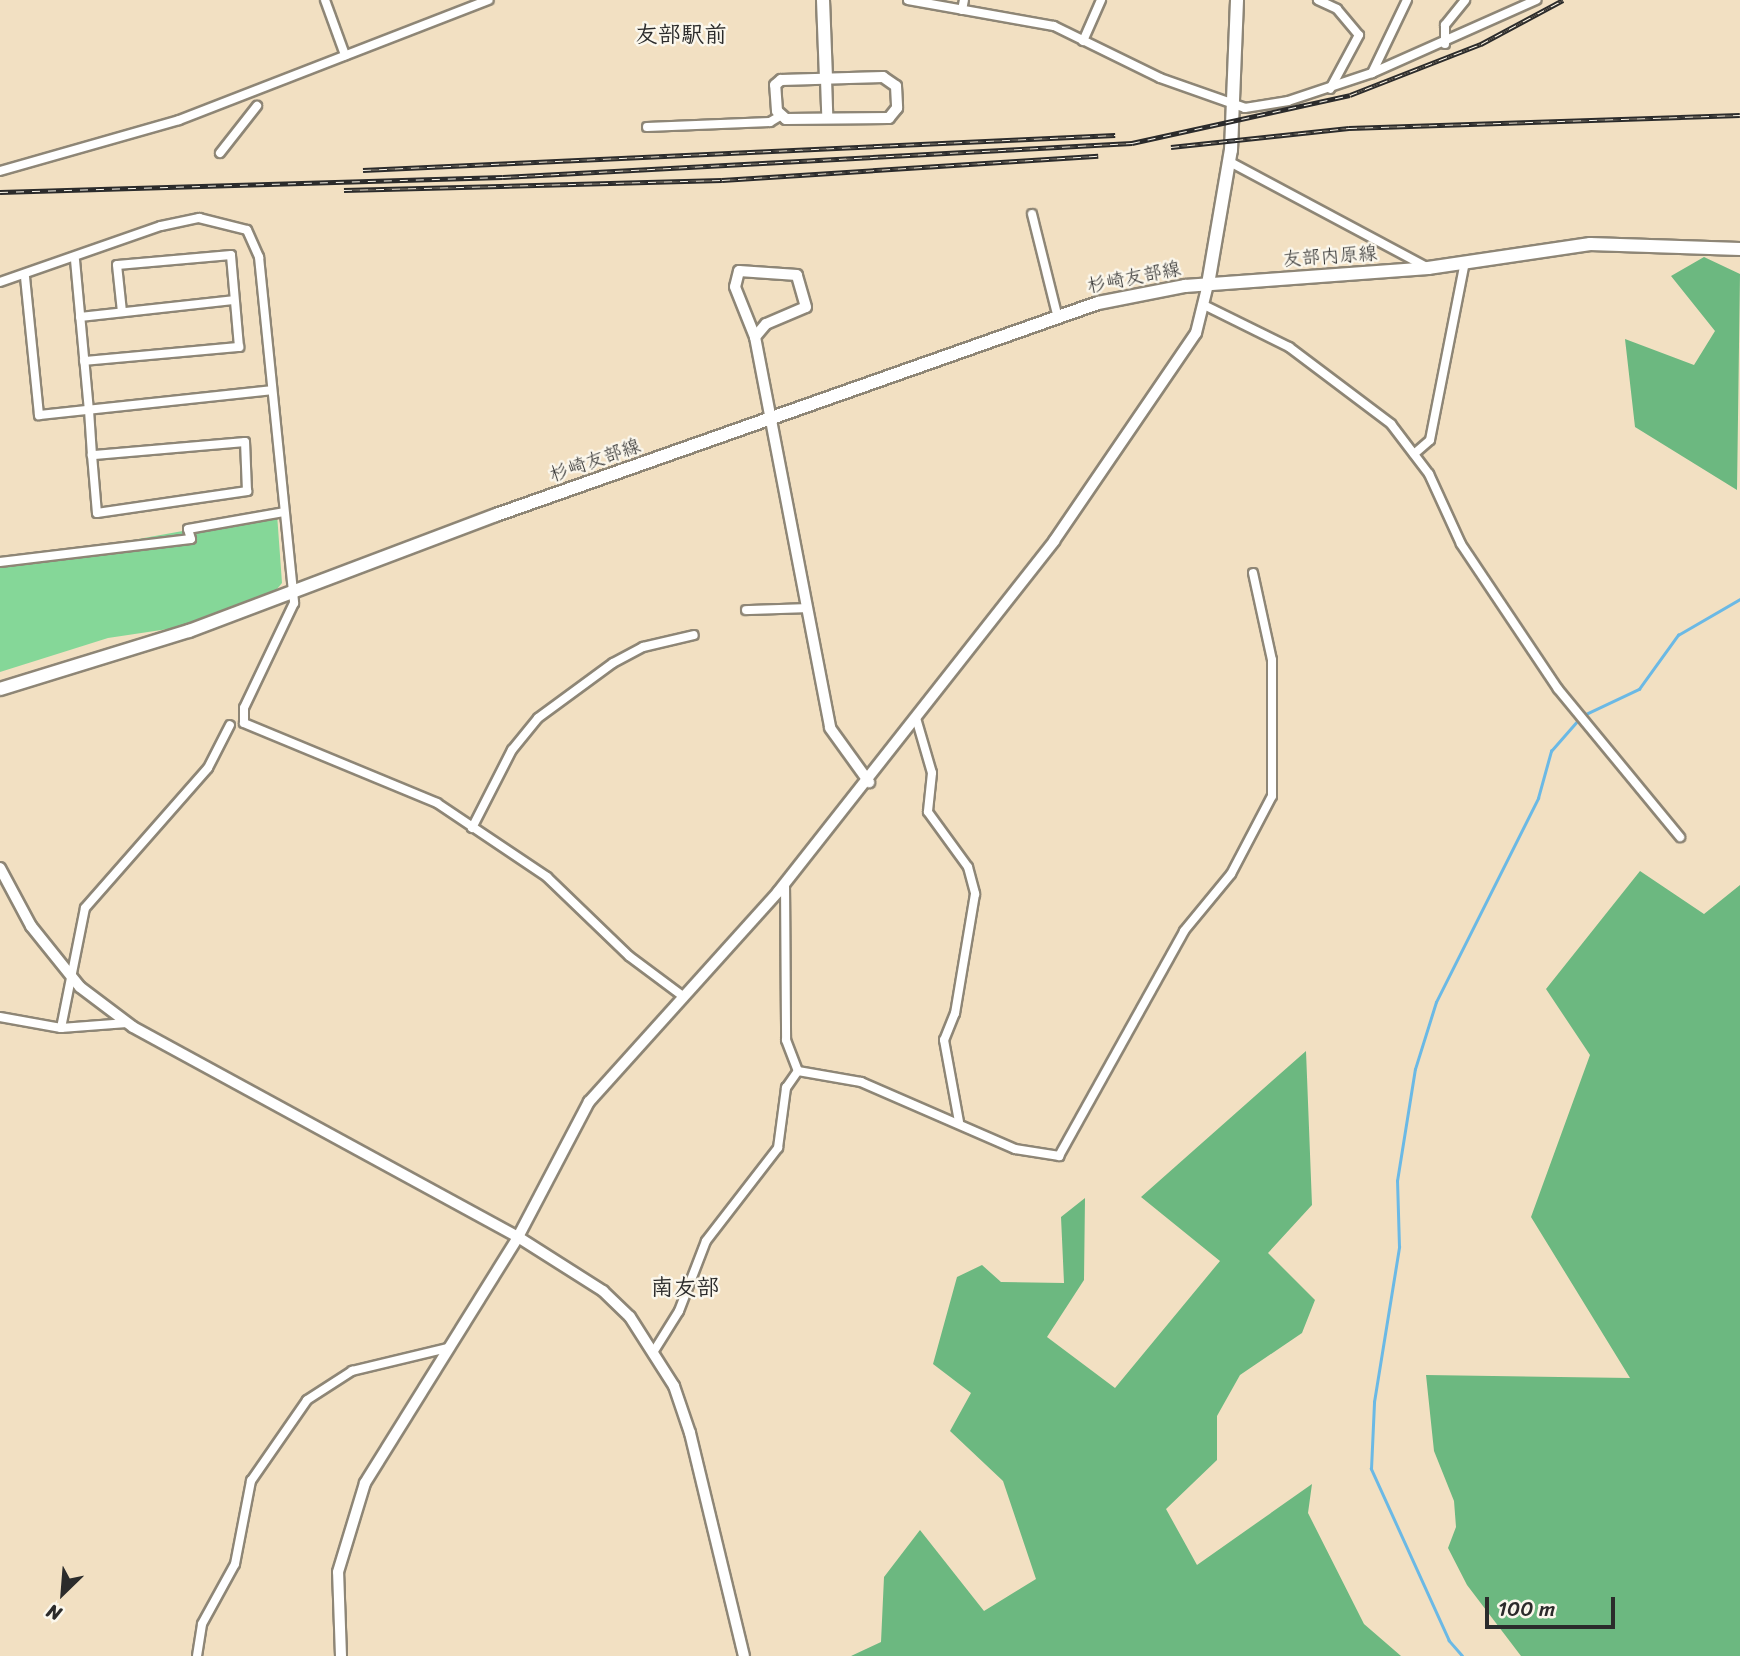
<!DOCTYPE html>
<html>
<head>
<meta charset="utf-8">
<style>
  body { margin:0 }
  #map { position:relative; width:1740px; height:1656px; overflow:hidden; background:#f2e0c2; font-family:Sriracha,"Klee One",sans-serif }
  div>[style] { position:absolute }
  .green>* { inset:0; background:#85d798 }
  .forest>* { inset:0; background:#6cb880 }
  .stream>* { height:2.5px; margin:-1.25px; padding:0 1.25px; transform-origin:1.25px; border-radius:1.25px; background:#6bb9e5 }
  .roads { filter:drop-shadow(2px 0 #8e8676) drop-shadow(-2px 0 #8e8676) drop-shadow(0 2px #8e8676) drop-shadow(0 -2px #8e8676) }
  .minor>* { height:8px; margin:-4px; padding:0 4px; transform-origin:4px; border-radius:4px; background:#fff }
  .tertiary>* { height:10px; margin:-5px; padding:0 5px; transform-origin:5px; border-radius:5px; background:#fff }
  .secondary>* { height:12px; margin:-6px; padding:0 6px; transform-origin:6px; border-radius:6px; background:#fff }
  .rail>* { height:5px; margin-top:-2.5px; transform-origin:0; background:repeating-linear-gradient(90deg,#fbf7ec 0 8px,#2b2b2b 0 16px); box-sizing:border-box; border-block:2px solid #2b2b2b }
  span { translate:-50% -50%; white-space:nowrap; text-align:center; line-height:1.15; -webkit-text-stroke:5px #fbf7ec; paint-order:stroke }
  .street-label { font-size:19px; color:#2b2b2b }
  .quarter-label { font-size:23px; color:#2b2b2b; font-weight:700 }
  .north { position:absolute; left:28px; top:1558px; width:70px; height:70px; -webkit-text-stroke:5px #fbf7ec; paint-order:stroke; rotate:205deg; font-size:19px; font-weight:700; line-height:28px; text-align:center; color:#2b2b2b }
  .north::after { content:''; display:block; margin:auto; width:24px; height:32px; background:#2b2b2b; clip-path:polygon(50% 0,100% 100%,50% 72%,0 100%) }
  .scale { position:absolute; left:1485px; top:1597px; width:130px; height:32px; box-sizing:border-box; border:4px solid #2b2b2b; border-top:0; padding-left:9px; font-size:21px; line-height:24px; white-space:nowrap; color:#2b2b2b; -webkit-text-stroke:5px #fbf7ec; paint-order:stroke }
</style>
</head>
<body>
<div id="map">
  <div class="green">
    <i style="clip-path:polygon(277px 514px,282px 583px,272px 595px,188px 626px,108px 638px,0 672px,0 564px)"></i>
  </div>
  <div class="forest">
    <i style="clip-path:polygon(1704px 257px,1740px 274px,1737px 490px,1635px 427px,1625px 339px,1694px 365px,1715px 331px,1671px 276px)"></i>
    <i style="clip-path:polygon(1640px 871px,1704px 914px,1740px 885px,1740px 1656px,1521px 1656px,1467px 1585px,1448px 1548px,1456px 1527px,1454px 1501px,1434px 1451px,1426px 1375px,1630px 1378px,1531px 1217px,1590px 1055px,1546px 989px)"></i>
    <i style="clip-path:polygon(1306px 1051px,1312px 1205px,1268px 1253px,1315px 1300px,1302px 1333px,1240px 1375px,1217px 1416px,1217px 1460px,1166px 1509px,1197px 1565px,1312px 1484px,1308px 1513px,1364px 1624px,1401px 1656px,851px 1656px,881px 1642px,884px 1577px,920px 1530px,984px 1611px,1036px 1579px,1003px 1481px,950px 1431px,971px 1393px,933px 1364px,957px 1277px,982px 1265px,1001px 1282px,1064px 1283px,1061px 1217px,1085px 1198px,1084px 1280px,1047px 1337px,1115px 1388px,1220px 1261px,1141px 1197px)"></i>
  </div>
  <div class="stream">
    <i style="left:1584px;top:715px;width:61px;rotate:-25.3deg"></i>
    <i style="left:1639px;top:689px;width:67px;rotate:-54.2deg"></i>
    <i style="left:1678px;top:635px;width:72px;rotate:-30.1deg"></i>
    <i style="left:1462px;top:1656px;width:20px;rotate:-131deg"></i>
    <i style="left:1449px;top:1641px;width:189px;rotate:-114.4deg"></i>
    <i style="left:1371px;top:1469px;width:67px;rotate:-87.4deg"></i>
    <i style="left:1374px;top:1402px;width:157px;rotate:-80.8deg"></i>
    <i style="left:1399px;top:1247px;width:66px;rotate:-91.7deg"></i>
    <i style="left:1397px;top:1181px;width:113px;rotate:-80.9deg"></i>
    <i style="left:1415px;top:1069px;width:70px;rotate:-72.6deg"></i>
    <i style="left:1436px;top:1002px;width:228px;rotate:-63.4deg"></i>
    <i style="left:1538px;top:798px;width:49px;rotate:-74.5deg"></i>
    <i style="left:1551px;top:751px;width:43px;rotate:-48.8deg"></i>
  </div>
  <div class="roads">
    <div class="minor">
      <i style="left:325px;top:0;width:59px;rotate:70deg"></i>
      <i style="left:908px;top:0;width:148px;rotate:10.1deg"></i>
      <i style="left:1054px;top:26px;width:118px;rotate:26.1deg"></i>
      <i style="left:1160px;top:78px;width:90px;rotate:19.4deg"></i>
      <i style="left:1245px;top:108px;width:44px;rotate:-9.2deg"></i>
      <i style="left:1288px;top:101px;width:89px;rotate:-18.4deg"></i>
      <i style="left:1372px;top:73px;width:180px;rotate:-24deg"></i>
      <i style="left:1318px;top:0;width:21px;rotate:25deg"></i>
      <i style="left:1337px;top:9px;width:34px;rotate:50deg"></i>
      <i style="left:1359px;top:35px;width:61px;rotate:118.2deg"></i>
      <i style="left:962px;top:10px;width:10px;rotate:-79deg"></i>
      <i style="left:1083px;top:41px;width:45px;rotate:-66.3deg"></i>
      <i style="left:1445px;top:44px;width:19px;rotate:-90deg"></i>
      <i style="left:1445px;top:25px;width:32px;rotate:-51deg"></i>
      <i style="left:1372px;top:73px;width:81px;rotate:-64.4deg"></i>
      <i style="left:647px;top:127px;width:123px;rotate:-2.3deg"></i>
      <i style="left:770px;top:122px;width:12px;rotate:-31deg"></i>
      <i style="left:220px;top:153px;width:60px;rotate:-51.8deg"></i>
      <i style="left:1230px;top:162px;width:221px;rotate:28.1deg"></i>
      <i style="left:0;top:171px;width:186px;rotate:-15.9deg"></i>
      <i style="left:179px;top:120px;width:332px;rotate:-21.2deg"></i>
      <i style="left:1032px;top:214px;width:103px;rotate:76deg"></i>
      <i style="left:75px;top:260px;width:151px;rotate:84.7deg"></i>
      <i style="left:89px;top:410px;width:45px;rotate:86.2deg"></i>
      <i style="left:92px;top:455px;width:58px;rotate:85.1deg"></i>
      <i style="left:97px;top:513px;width:152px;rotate:-8.3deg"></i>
      <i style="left:247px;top:491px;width:49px;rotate:-92.3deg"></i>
      <i style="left:245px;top:442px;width:154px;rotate:175.1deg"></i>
      <i style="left:25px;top:277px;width:139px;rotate:84.2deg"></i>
      <i style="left:39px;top:415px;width:234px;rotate:-6.1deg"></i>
      <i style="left:0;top:282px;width:170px;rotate:-19.2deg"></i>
      <i style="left:161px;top:226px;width:39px;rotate:-12deg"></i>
      <i style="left:199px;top:218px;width:49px;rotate:14deg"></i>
      <i style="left:247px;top:230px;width:30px;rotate:66deg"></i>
      <i style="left:259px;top:257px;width:348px;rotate:84.2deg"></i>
      <i style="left:294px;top:603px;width:116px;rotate:115.5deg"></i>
      <i style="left:244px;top:708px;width:15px;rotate:90deg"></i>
      <i style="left:244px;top:723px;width:209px;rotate:22.5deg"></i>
      <i style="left:437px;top:803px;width:133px;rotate:33.9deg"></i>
      <i style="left:547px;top:877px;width:114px;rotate:43.9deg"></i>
      <i style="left:629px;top:956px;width:64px;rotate:36.7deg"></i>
      <i style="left:1204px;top:305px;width:95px;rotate:26.3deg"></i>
      <i style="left:1289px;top:347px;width:128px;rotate:37deg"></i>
      <i style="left:1391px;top:424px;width:63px;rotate:52.8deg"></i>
      <i style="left:1429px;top:474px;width:77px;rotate:65.4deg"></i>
      <i style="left:1461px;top:544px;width:174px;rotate:56.2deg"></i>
      <i style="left:1558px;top:689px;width:192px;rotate:50.5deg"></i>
      <i style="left:80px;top:317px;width:154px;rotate:-6.3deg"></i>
      <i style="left:84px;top:361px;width:156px;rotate:-5.2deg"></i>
      <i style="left:239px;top:347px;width:92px;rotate:-95deg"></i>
      <i style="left:231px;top:255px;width:114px;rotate:175deg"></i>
      <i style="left:117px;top:265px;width:47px;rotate:83.9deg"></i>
      <i style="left:1414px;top:454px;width:21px;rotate:-41deg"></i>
      <i style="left:1430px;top:440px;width:181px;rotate:-78.9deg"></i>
      <i style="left:0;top:562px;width:192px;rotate:-6.9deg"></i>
      <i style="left:191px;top:539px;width:10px;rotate:-107deg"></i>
      <i style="left:188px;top:529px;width:97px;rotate:-10deg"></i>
      <i style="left:746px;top:610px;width:60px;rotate:-1.9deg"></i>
      <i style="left:916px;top:718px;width:57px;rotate:73.8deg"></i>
      <i style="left:932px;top:773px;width:39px;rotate:96deg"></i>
      <i style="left:928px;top:812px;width:68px;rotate:54deg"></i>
      <i style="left:968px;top:867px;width:28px;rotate:75deg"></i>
      <i style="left:975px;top:894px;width:121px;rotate:99.5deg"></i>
      <i style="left:955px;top:1013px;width:29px;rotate:112deg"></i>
      <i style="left:944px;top:1040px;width:83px;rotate:79.6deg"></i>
      <i style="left:472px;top:828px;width:88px;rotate:-62.9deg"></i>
      <i style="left:512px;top:750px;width:41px;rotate:-50.9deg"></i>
      <i style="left:538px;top:718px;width:93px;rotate:-36.3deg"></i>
      <i style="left:613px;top:663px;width:34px;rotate:-28deg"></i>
      <i style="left:643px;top:647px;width:52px;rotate:-13.2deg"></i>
      <i style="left:785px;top:883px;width:157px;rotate:89.6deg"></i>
      <i style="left:786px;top:1040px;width:33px;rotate:69deg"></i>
      <i style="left:798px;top:1071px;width:64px;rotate:9.9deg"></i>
      <i style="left:861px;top:1082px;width:168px;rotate:23.5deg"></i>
      <i style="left:1015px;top:1149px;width:45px;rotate:9deg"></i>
      <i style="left:1059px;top:1156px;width:257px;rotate:-60.9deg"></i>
      <i style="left:1184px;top:931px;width:74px;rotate:-50.5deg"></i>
      <i style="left:1231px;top:874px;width:88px;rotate:-62.3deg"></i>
      <i style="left:1272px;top:796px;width:136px;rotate:-90deg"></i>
      <i style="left:1272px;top:660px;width:89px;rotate:-102.3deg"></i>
      <i style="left:0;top:1017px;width:62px;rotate:10.2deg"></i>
      <i style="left:61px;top:1028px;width:66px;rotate:-4.3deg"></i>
      <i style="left:61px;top:1028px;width:122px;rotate:-78.7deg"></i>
      <i style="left:85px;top:908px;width:186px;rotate:-48.7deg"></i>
      <i style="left:208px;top:768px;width:48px;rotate:-62.9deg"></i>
      <i style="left:654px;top:1351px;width:47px;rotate:-58deg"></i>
      <i style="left:679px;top:1311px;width:75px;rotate:-68.9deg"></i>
      <i style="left:706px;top:1241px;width:118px;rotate:-52.3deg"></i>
      <i style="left:778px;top:1148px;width:61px;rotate:-82.4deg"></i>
      <i style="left:786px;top:1088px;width:21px;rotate:-55deg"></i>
      <i style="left:197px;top:1656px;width:32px;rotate:-81deg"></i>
      <i style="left:202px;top:1624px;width:68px;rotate:-61.2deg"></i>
      <i style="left:235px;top:1564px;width:85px;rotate:-79.1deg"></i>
      <i style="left:251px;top:1481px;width:98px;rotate:-55.3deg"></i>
      <i style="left:307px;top:1400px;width:54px;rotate:-32.8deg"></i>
      <i style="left:352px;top:1371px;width:98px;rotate:-13.6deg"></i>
    </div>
    <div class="tertiary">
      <i style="left:883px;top:77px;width:16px;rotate:35deg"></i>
      <i style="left:896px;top:86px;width:22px;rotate:87deg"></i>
      <i style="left:897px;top:108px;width:13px;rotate:129deg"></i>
      <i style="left:889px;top:118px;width:103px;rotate:179.4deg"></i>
      <i style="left:786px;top:119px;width:12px;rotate:-138deg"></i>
      <i style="left:777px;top:111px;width:26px;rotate:-94deg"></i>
      <i style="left:775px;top:85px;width:8px;rotate:-40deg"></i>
      <i style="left:781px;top:80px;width:102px;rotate:-1.7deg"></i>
      <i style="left:826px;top:79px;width:38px;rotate:88deg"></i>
      <i style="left:755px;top:337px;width:17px;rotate:-50deg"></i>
      <i style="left:766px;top:324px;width:43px;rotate:-23deg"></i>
      <i style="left:806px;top:307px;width:33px;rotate:-106deg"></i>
      <i style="left:797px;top:275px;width:58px;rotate:-176.1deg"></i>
      <i style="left:739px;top:271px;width:16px;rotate:104deg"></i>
      <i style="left:735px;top:287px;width:54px;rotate:68.2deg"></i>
      <i style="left:755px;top:337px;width:398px;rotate:79.1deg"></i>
      <i style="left:830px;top:728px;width:67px;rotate:54.2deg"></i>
      <i style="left:0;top:868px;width:66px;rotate:61.9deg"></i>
      <i style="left:31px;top:926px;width:78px;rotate:51.2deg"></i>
      <i style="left:80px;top:987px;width:66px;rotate:37deg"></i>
      <i style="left:133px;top:1027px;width:439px;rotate:28.6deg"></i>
      <i style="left:518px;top:1237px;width:101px;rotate:32.4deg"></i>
      <i style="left:603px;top:1291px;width:37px;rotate:44deg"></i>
      <i style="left:630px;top:1317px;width:82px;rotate:57.5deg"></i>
      <i style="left:674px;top:1386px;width:50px;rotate:71.2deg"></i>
      <i style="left:690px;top:1433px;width:229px;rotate:76.4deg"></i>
      <i style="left:341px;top:1656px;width:84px;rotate:-92deg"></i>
      <i style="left:338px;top:1572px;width:93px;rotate:-73.1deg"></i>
      <i style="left:365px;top:1483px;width:290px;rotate:-58.1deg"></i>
      <i style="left:518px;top:1237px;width:153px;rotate:-62.3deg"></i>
      <i style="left:589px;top:1102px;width:283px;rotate:-48deg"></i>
      <i style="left:778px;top:892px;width:447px;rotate:-51.8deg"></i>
      <i style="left:1054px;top:541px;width:252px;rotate:-55.7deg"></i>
      <i style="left:1196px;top:333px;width:50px;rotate:-76.2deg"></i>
    </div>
    <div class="secondary">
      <i style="left:823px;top:0;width:79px;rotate:87.8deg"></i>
      <i style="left:1208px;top:284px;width:136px;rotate:-80.3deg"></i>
      <i style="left:1231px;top:150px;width:150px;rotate:-87.7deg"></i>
      <i style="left:0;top:689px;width:198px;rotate:-17.1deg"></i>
      <i style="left:189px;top:631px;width:328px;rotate:-20.7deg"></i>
      <i style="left:496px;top:515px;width:638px;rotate:-19.4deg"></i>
      <i style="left:1098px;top:303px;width:89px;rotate:-11.1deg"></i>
      <i style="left:1185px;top:286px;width:244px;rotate:-4.2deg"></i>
      <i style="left:1428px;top:268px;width:164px;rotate:-8.4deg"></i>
      <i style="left:1590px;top:244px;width:150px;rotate:1.9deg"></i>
    </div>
  </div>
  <div class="rail">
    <i style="left:1171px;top:147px;width:179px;rotate:-6.1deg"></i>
    <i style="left:1349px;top:128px;width:391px;rotate:-1.9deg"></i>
    <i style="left:363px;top:170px;width:753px;rotate:-2.66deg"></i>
    <i style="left:344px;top:190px;width:378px;rotate:-1.5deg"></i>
    <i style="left:722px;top:180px;width:377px;rotate:-3.7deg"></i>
    <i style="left:0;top:192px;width:503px;rotate:-1.71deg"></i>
    <i style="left:503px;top:177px;width:630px;rotate:-3.09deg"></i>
    <i style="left:1132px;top:143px;width:223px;rotate:-12.4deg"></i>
    <i style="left:1350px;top:95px;width:141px;rotate:-21.3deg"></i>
    <i style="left:1481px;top:44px;width:93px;rotate:-28.2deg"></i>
  </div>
  <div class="street-label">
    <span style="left:1330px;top:256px;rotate:-4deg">友部内原線</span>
    <span style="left:1134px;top:277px;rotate:-11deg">杉崎友部線</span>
    <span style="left:595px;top:460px;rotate:-19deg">杉崎友部線</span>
  </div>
  <div class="quarter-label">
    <span style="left:681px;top:35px">友部駅前</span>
    <span style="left:685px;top:1288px">南友部</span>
  </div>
  <div class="north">N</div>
  <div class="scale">100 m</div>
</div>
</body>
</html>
